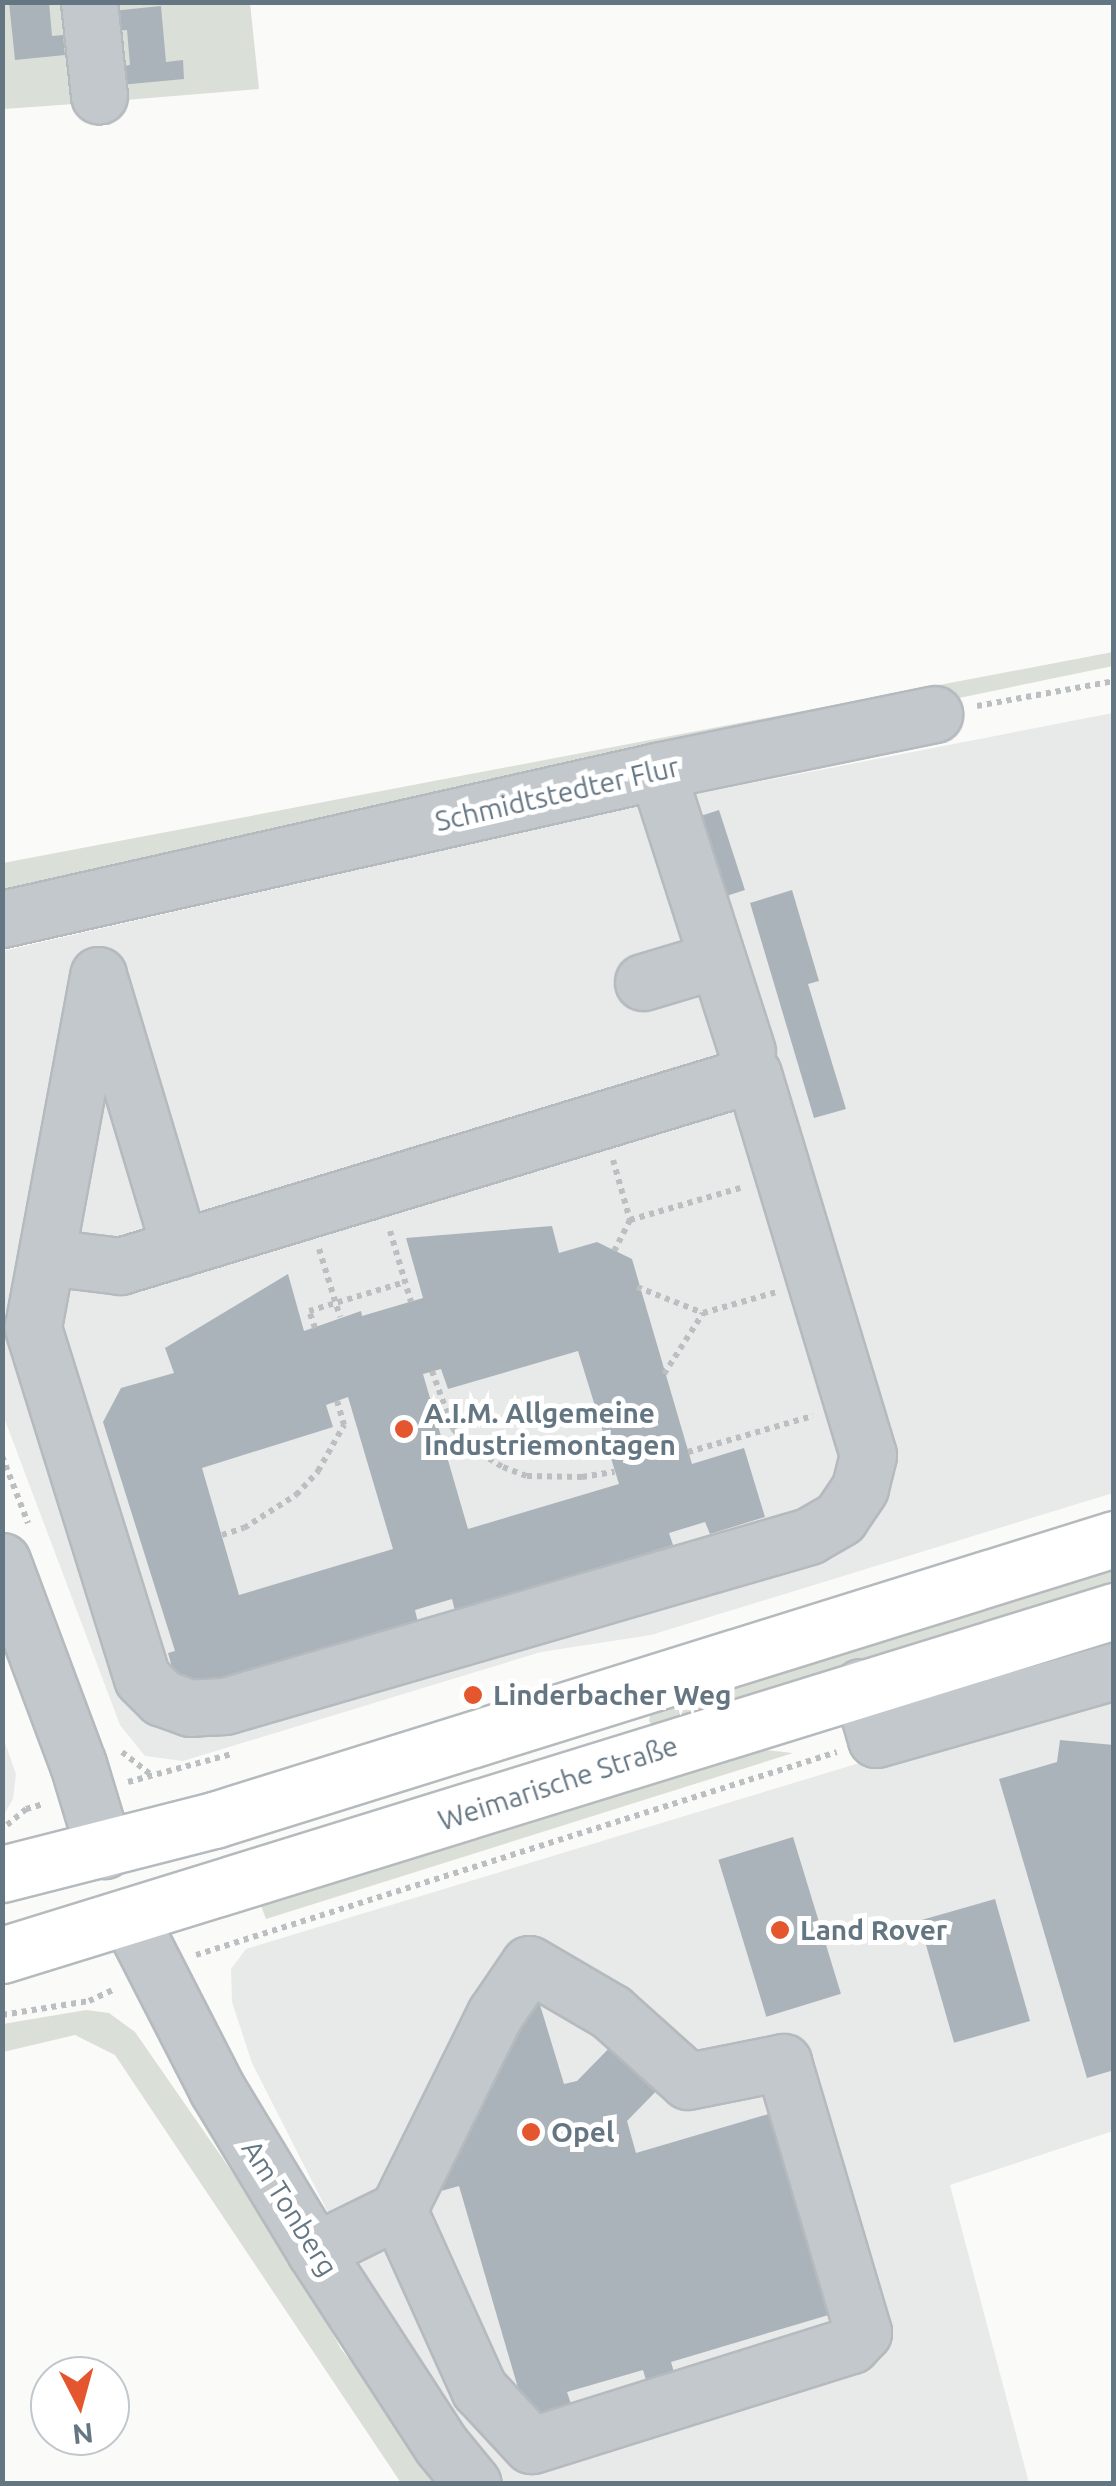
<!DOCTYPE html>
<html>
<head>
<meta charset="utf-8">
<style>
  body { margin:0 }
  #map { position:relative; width:1116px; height:2486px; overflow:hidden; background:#fafaf8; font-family:Ubuntu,sans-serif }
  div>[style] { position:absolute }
  .built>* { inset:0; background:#e8e9e9 }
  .green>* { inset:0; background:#dadfd7 }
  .building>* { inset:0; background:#aab3b9; transform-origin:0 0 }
  .path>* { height:6px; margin-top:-3px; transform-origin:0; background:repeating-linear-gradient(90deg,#bbbfc2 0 5px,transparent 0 10px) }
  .roads { filter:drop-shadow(2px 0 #b5babe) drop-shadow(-2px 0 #b5babe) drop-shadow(0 2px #b5babe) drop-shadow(0 -2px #b5babe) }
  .minor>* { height:55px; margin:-27.5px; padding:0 27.5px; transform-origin:27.5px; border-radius:27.5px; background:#c3c8cc }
  .major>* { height:55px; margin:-27.5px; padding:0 27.5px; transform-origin:27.5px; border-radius:27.5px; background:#fff }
  .dots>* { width:28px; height:28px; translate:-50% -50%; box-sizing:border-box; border:5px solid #fff; border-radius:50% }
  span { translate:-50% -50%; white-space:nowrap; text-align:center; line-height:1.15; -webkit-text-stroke:10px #fff; paint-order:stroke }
  .street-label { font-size:28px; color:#657683 }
  .poi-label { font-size:28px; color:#657683; font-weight:700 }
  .left { translate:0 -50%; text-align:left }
  .frame { position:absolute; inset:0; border:5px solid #657683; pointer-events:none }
  .north { position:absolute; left:30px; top:2356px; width:100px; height:100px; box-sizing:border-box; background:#fff; border:2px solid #c1c8cd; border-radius:50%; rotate:174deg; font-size:28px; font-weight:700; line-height:40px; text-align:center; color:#657683 }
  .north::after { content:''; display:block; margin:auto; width:35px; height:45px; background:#e4572e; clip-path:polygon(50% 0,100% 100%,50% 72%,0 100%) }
</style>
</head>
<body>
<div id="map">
  <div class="built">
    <i style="clip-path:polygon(1113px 713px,1113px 1493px,651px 1635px,541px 1652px,183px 1761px,145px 1756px,120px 1725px,3px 1415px,3px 951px,645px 804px)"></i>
    <i style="clip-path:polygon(1113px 1695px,1113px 2131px,950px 2185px,1029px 2483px,501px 2483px,439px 2399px,342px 2240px,252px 2063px,232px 2002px,231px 1969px,246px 1949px,856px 1764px)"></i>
    <i style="clip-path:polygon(2px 1734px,16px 1774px,13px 1799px,3px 1816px)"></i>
  </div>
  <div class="green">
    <i style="clip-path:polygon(3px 3px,78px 3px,89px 103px,3px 109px)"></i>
    <i style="clip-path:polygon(103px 3px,250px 3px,259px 89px,113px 101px)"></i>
    <i style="clip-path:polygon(1113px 652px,1113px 666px,3px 896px,3px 863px)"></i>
    <i style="clip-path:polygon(1113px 1566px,1113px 1589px,657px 1730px,649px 1721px,651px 1711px)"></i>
    <i style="clip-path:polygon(737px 1747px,793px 1753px,266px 1919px,260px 1903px)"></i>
    <i style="clip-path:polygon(86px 2010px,109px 2013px,135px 2032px,293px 2260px,341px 2349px,451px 2483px,401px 2483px,115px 2055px,75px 2035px,3px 2052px,3px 2024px)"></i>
  </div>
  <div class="building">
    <i style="clip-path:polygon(9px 2px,49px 2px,52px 36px,63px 35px,65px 55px,15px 60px)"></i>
    <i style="clip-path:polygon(161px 6px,166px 62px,183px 60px,184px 79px,120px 85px,118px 67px,130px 65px,127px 30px,114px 31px,112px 11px)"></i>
    <i style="left:719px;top:810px;width:84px;height:30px;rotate:72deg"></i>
    <i style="clip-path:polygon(792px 890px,819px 981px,808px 984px,846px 1109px,814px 1118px,750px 903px)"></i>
    <i style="clip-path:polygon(evenodd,552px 1226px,559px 1253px,597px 1242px,632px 1259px,692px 1464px,744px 1448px,765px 1517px,710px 1534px,705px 1522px,669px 1533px,673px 1545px,455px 1611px,452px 1599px,415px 1610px,418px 1623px,213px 1691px,173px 1671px,168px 1653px,175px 1651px,103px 1422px,121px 1388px,174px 1373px,165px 1348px,288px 1274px,304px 1331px,361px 1311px,362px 1316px,423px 1298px,406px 1238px,552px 1226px,578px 1351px,619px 1484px,468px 1529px,423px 1374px,441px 1369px,448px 1389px,578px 1351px,552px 1226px,348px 1397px,393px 1549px,239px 1595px,202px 1468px,333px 1427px,326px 1405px,348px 1397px)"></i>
    <i style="left:484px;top:1686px;width:9px;height:26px;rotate:72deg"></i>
    <i style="clip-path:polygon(1060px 1740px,1114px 1745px,1114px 2070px,1087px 2078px,999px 1779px,1057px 1762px)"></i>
    <i style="left:793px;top:1837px;width:164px;height:78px;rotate:73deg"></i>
    <i style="left:995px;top:1899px;width:127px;height:79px;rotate:74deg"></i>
    <i style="clip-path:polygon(537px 1995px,564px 2084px,577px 2081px,622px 2035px,668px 2079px,627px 2121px,636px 2153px,772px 2113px,832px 2314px,671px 2362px,678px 2385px,650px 2394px,643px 2370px,567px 2392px,575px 2416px,530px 2429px,459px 2186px,423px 2196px)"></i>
  </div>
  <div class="path">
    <i style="left:977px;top:706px;width:139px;rotate:-10.3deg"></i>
    <i style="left:613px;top:1160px;width:62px;rotate:74.2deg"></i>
    <i style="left:630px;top:1220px;width:35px;rotate:117deg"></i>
    <i style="left:630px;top:1220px;width:115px;rotate:-16.2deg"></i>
    <i style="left:390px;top:1231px;width:74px;rotate:73.5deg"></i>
    <i style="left:319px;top:1249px;width:71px;rotate:72.8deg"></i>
    <i style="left:637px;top:1287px;width:71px;rotate:21.5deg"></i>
    <i style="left:703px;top:1313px;width:76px;rotate:-16deg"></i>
    <i style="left:315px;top:1328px;width:18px;rotate:-109deg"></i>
    <i style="left:309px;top:1311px;width:100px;rotate:-16.8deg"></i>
    <i style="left:432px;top:1371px;width:62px;rotate:70.1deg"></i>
    <i style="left:453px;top:1429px;width:27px;rotate:45deg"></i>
    <i style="left:472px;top:1448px;width:36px;rotate:32deg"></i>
    <i style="left:503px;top:1467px;width:26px;rotate:21deg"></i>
    <i style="left:527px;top:1476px;width:55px;rotate:1deg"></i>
    <i style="left:582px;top:1477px;width:33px;rotate:-9deg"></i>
    <i style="left:664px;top:1374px;width:72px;rotate:-57.4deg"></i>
    <i style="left:688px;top:1452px;width:130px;rotate:-16.1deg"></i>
    <i style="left:2px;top:1456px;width:72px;rotate:68.8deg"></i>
    <i style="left:222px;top:1535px;width:23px;rotate:-18deg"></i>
    <i style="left:244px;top:1528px;width:62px;rotate:-32.4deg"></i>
    <i style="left:296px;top:1495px;width:33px;rotate:-47deg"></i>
    <i style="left:318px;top:1471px;width:53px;rotate:-60.5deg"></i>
    <i style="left:344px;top:1425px;width:25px;rotate:-106deg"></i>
    <i style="left:122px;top:1752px;width:37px;rotate:38deg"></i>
    <i style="left:128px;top:1782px;width:108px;rotate:-15.1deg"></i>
    <i style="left:7px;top:1825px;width:25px;rotate:-40deg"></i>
    <i style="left:26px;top:1809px;width:19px;rotate:-16deg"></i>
    <i style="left:196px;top:1955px;width:672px;rotate:-17.57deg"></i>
    <i style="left:2px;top:2015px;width:88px;rotate:-9.1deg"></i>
    <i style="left:89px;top:2001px;width:29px;rotate:-25deg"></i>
  </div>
  <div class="roads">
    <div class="minor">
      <i style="left:89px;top:2px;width:94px;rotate:83.9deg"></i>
      <i style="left:657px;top:771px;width:294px;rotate:72.2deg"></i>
      <i style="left:2px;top:919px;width:672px;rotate:-12.73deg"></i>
      <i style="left:657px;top:771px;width:283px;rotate:-11.6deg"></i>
      <i style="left:100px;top:982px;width:278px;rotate:73.3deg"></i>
      <i style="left:643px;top:982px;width:77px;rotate:-16.6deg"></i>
      <i style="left:47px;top:1257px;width:74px;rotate:7deg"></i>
      <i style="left:120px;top:1266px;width:661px;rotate:-16.87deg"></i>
      <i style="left:753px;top:1074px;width:398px;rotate:73.2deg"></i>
      <i style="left:868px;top:1455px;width:34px;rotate:104deg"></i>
      <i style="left:860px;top:1488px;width:36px;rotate:124deg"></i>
      <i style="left:840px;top:1518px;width:36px;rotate:150deg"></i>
      <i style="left:809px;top:1536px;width:608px;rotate:163.77deg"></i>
      <i style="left:225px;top:1706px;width:35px;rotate:177deg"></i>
      <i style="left:190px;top:1708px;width:30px;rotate:-160deg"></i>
      <i style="left:162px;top:1698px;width:28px;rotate:-135deg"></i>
      <i style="left:142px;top:1678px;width:368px;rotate:-107.3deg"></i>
      <i style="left:33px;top:1327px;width:358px;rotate:-79.5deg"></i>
      <i style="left:2px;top:1561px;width:217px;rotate:69.5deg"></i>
      <i style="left:78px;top:1764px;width:90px;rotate:73.2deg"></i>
      <i style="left:861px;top:1687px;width:54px;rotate:73.9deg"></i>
      <i style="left:876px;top:1739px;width:248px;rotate:-15.9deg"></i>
      <i style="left:130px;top:1919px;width:191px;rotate:62.9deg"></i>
      <i style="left:217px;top:2089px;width:189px;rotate:58.8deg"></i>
      <i style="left:315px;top:2251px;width:231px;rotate:57deg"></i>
      <i style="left:441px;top:2445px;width:50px;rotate:50.6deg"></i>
      <i style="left:315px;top:2251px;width:93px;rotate:-26.3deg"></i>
      <i style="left:398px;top:2210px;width:219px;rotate:-63.7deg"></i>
      <i style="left:495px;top:2014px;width:60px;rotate:-55.8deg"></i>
      <i style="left:529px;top:1964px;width:95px;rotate:30.3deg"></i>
      <i style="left:611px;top:2012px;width:103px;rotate:41.9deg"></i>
      <i style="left:688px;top:2081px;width:97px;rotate:-11.3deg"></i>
      <i style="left:783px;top:2062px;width:282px;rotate:73.5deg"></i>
      <i style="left:863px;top:2332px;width:18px;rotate:133deg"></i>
      <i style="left:851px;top:2345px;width:335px;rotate:162.6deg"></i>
      <i style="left:531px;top:2445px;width:76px;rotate:-132.9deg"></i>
      <i style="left:479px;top:2389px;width:196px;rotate:-114.3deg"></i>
    </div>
    <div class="major">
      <i style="left:2px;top:1874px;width:219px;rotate:-14.3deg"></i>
      <i style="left:214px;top:1820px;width:943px;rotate:-17.34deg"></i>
      <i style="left:2px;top:1955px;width:1164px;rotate:-17.19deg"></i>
    </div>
  </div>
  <div class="dots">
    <i style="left:404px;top:1429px;background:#e4572e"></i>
    <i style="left:473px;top:1695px;background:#e4572e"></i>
    <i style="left:780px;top:1930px;background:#e4572e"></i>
    <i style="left:531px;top:2132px;background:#e4572e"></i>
  </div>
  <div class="street-label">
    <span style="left:557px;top:794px;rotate:-13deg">Schmidtstedter Flur</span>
    <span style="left:558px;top:1783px;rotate:-18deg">Weimarische Straße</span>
    <span style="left:290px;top:2208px;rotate:58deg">Am Tonberg</span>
  </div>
  <div class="poi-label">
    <span class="left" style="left:424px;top:1429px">A.I.M. Allgemeine<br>Industriemontagen</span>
    <span class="left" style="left:493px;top:1695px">Linderbacher Weg</span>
    <span class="left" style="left:800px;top:1930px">Land Rover</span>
    <span class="left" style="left:551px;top:2132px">Opel</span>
  </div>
  <div class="frame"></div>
  <div class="north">N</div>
</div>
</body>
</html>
